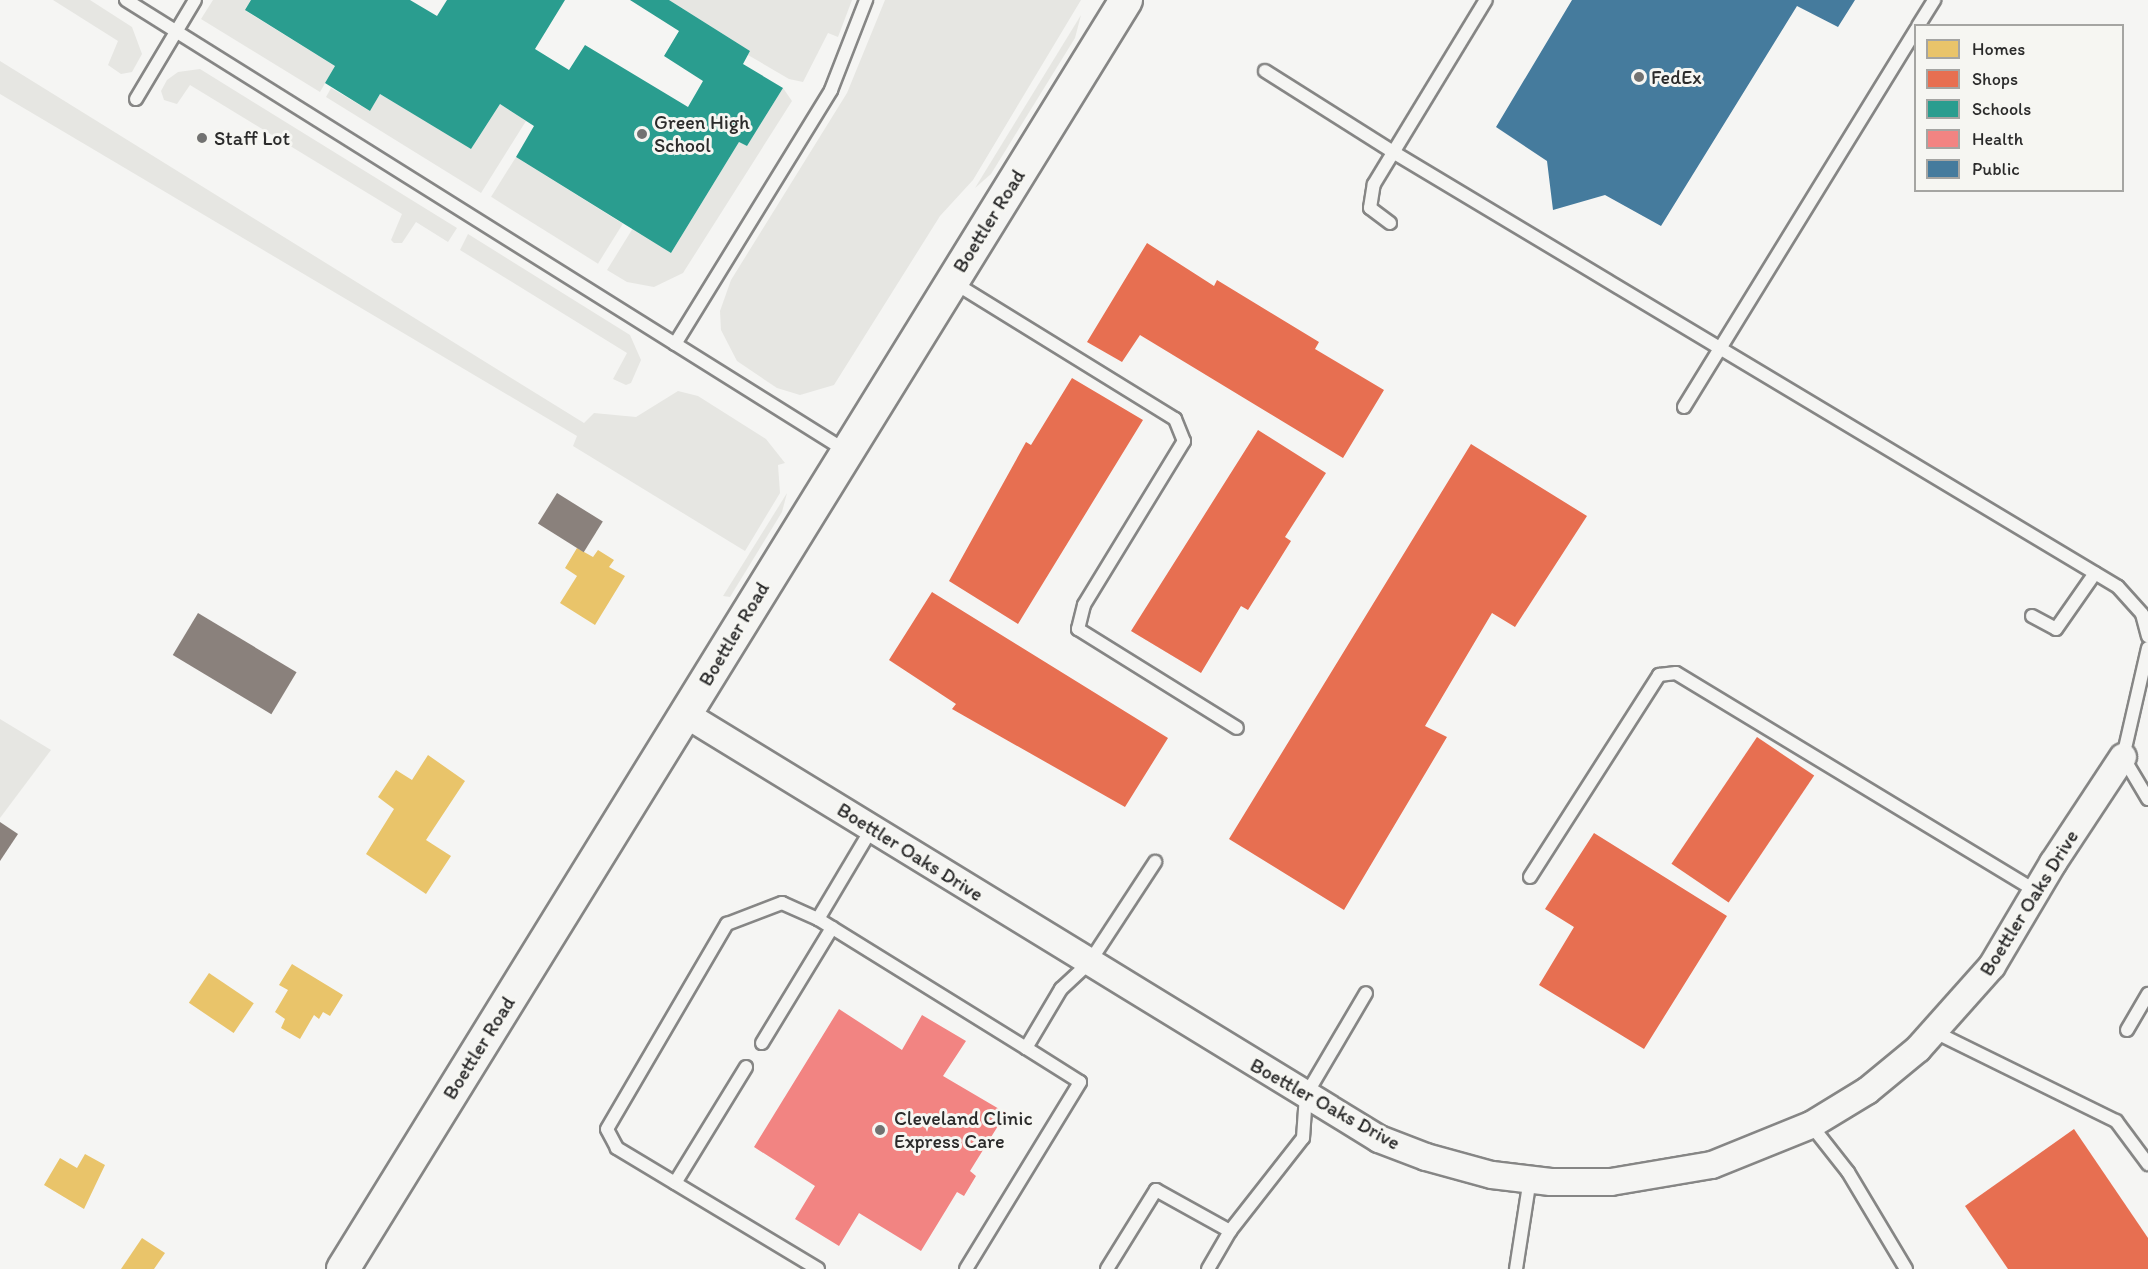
<!DOCTYPE html>
<html>
<head>
<meta charset="utf-8">
<style>
  body { margin:0 }
  #map { position:relative; width:2148px; height:1269px; overflow:hidden; background:#f5f5f3; font-family:Itim,sans-serif }
  div>[style] { position:absolute }
  .green>* { inset:0; background:#e6e6e2; transform-origin:0 0 }
  .homes>* { inset:0; background:#e9c46a; transform-origin:0 0 }
  .shops>* { inset:0; background:#e76f51; transform-origin:0 0 }
  .schools>* { inset:0; background:#2a9d8f }
  .health>* { inset:0; background:#f28482 }
  .public>* { inset:0; background:#457b9d }
  .industry>* { inset:0; background:#8a817c; transform-origin:0 0 }
  .roads { filter:drop-shadow(2px 0 #868685) drop-shadow(-2px 0 #868685) drop-shadow(0 2px #868685) drop-shadow(0 -2px #868685) }
  .service>* { height:12px; margin:-6px; padding:0 6px; transform-origin:6px; border-radius:6px; background:#f5f5f3 }
  .minor>* { height:26px; margin:-13px; padding:0 13px; transform-origin:13px; border-radius:13px; background:#f5f5f3 }
  .tertiary>* { height:32px; margin:-16px; padding:0 16px; transform-origin:16px; border-radius:16px; background:#f5f5f3 }
  .dots>* { width:16px; height:16px; translate:-50% -50%; box-sizing:border-box; border:3px solid #f6f6f2; border-radius:50% }
  span { translate:-50% -50%; white-space:nowrap; text-align:center; line-height:1.15; -webkit-text-stroke:6px #f6f6f2; paint-order:stroke }
  .poi-label { font-size:20px; color:#2b2b2b }
  .left { translate:0 -50%; text-align:left }
  .street-label { font-size:20px; color:#2b2b2b }
  .legend { position:absolute; left:1914px; top:24px; width:210px; height:168px; box-sizing:border-box; background:#f6f6f2; border:2px solid #a5a5a2; margin:0; padding:8px 10px; list-style:none; font-size:18px; color:#2b2b2b }
  .legend li { display:flex; align-items:center; gap:12px; height:30px }
  .legend b { width:30px; border:2px solid #a5a5a2 }
</style>
</head>
<body>
<div id="map">
  <div class="green">
    <i style="clip-path:polygon(53px 0,90px 0,132px 27px,142px 54px,132px 72px,121px 74px,108px 65px,118px 41px)"></i>
    <i style="clip-path:polygon(213px 0,251px 0,246px 11px,335px 66px,320px 92px,201px 19px)"></i>
    <i style="clip-path:polygon(669px 0,852px 0,838px 37px,828px 33px,803px 82px,789px 79px,748px 55px,750px 51px)"></i>
    <i style="clip-path:polygon(885px 0,1081px 0,973px 180px,940px 216px,834px 385px,800px 395px,777px 388px,737px 361px,721px 330px,720px 311px,731px 280px,847px 93px)"></i>
    <i style="clip-path:polygon(1081px 15px,1075px 38px,991px 174px,975px 188px)"></i>
    <i style="clip-path:polygon(0 61px,584px 423px,594px 413px,636px 417px,678px 391px,698px 396px,766px 439px,785px 463px,778px 465px,780px 493px,745px 551px,573px 446px,577px 436px,0 94px)"></i>
    <i style="clip-path:polygon(200px 69px,457px 228px,448px 242px,416px 222px,402px 243px,394px 243px,391px 240px,402px 214px,190px 85px,177px 104px,164px 100px,161px 91px,167px 80px,178px 72px)"></i>
    <i style="clip-path:polygon(331px 88px,370px 111px,380px 94px,471px 149px,500px 104px,526px 121px,481px 193px,326px 97px)"></i>
    <i style="clip-path:polygon(783px 88px,792px 101px,683px 273px,654px 287px,627px 282px,607px 270px,633px 228px,671px 253px,739px 142px,747px 146px)"></i>
    <i style="left:516px;top:157px;width:126px;height:47px;rotate:32deg"></i>
    <i style="clip-path:polygon(468px 234px,630px 335px,641px 360px,631px 383px,626px 385px,613px 379px,627px 353px,460px 250px)"></i>
    <i style="clip-path:polygon(787px 493px,782px 512px,730px 597px,723px 596px)"></i>
    <i style="clip-path:polygon(0 719px,51px 750px,0 818px)"></i>
  </div>
  <div class="homes">
    <i style="clip-path:polygon(577px 548px,593px 557px,598px 550px,614px 560px,609px 567px,625px 576px,595px 625px,560px 603px,577px 576px,565px 568px)"></i>
    <i style="clip-path:polygon(428px 755px,465px 781px,426px 840px,451px 856px,426px 894px,366px 854px,394px 809px,378px 797px,396px 770px,412px 780px)"></i>
    <i style="clip-path:polygon(292px 964px,343px 995px,330px 1016px,323px 1012px,319px 1019px,314px 1015px,300px 1039px,281px 1028px,285px 1019px,275px 1012px,288px 990px,279px 985px)"></i>
    <i style="left:209px;top:973px;width:54px;height:36px;rotate:34deg"></i>
    <i style="clip-path:polygon(85px 1154px,105px 1165px,84px 1209px,44px 1185px,60px 1158px,77px 1168px)"></i>
    <i style="clip-path:polygon(142px 1238px,165px 1253px,154px 1269px,121px 1269px)"></i>
  </div>
  <div class="shops">
    <i style="clip-path:polygon(1147px 243px,1214px 286px,1217px 280px,1319px 342px,1315px 349px,1384px 390px,1343px 458px,1140px 335px,1122px 362px,1087px 342px)"></i>
    <i style="clip-path:polygon(1072px 378px,1143px 420px,1018px 624px,949px 581px,1026px 442px,1031px 445px)"></i>
    <i style="clip-path:polygon(1258px 430px,1326px 473px,1285px 537px,1291px 541px,1248px 610px,1241px 606px,1201px 673px,1131px 631px)"></i>
    <i style="clip-path:polygon(1471px 444px,1587px 516px,1515px 627px,1492px 613px,1425px 726px,1447px 737px,1344px 910px,1229px 839px)"></i>
    <i style="clip-path:polygon(932px 592px,1168px 738px,1125px 807px,952px 709px,956px 704px,889px 660px)"></i>
    <i style="left:1757px;top:737px;width:69px;height:153px;rotate:34deg"></i>
    <i style="clip-path:polygon(1594px 833px,1727px 916px,1644px 1049px,1539px 985px,1574px 927px,1545px 909px)"></i>
    <i style="clip-path:polygon(2074px 1129px,2148px 1238px,2148px 1269px,2008px 1269px,1965px 1206px)"></i>
  </div>
  <div class="schools">
    <i style="clip-path:polygon(251px 0,410px 0,437px 16px,447px 0,565px 0,535px 49px,569px 70px,585px 45px,688px 107px,703px 81px,664px 56px,679px 31px,630px 0,669px 0,750px 51px,743px 64px,783px 88px,747px 146px,739px 142px,671px 253px,516px 157px,534px 126px,500px 104px,471px 149px,380px 94px,370px 111px,325px 83px,335px 66px,245px 10px)"></i>
  </div>
  <div class="health">
    <i style="clip-path:polygon(839px 1009px,902px 1050px,922px 1015px,966px 1041px,943px 1076px,1006px 1113px,970px 1171px,976px 1176px,964px 1196px,957px 1192px,921px 1251px,859px 1213px,839px 1246px,795px 1219px,815px 1186px,754px 1147px)"></i>
  </div>
  <div class="public">
    <i style="clip-path:polygon(1572px 0,1855px 0,1838px 27px,1797px 6px,1661px 226px,1605px 195px,1553px 210px,1547px 161px,1496px 127px)"></i>
  </div>
  <div class="industry">
    <i style="left:557px;top:493px;width:54px;height:36px;rotate:32deg"></i>
    <i style="left:198px;top:613px;width:115px;height:49px;rotate:31deg"></i>
    <i style="clip-path:polygon(0 822px,18px 834px,0 861px)"></i>
  </div>
  <div class="roads">
    <div class="service">
      <i style="left:126px;top:0;width:850px;rotate:32.06deg"></i>
      <i style="left:1918px;top:26px;width:31px;rotate:-58deg"></i>
      <i style="left:1265px;top:71px;width:151px;rotate:32.3deg"></i>
      <i style="left:1393px;top:152px;width:845px;rotate:30.96deg"></i>
      <i style="left:2118px;top:587px;width:36px;rotate:48deg"></i>
      <i style="left:2142px;top:614px;width:23px;rotate:75deg"></i>
      <i style="left:136px;top:99px;width:115px;rotate:-59.2deg"></i>
      <i style="left:1390px;top:223px;width:25px;rotate:-143deg"></i>
      <i style="left:1370px;top:208px;width:24px;rotate:-81deg"></i>
      <i style="left:1374px;top:184px;width:215px;rotate:-58.7deg"></i>
      <i style="left:953px;top:282px;width:261px;rotate:31.7deg"></i>
      <i style="left:1175px;top:419px;width:24px;rotate:68deg"></i>
      <i style="left:1184px;top:441px;width:192px;rotate:121.4deg"></i>
      <i style="left:1084px;top:605px;width:25px;rotate:104deg"></i>
      <i style="left:1078px;top:629px;width:187px;rotate:31.9deg"></i>
      <i style="left:675px;top:344px;width:298px;rotate:-58.4deg"></i>
      <i style="left:831px;top:90px;width:97px;rotate:-68.7deg"></i>
      <i style="left:1684px;top:407px;width:443px;rotate:-58.4deg"></i>
      <i style="left:2032px;top:616px;width:27px;rotate:28deg"></i>
      <i style="left:2056px;top:629px;width:68px;rotate:-55.1deg"></i>
      <i style="left:2148px;top:648px;width:112px;rotate:102.9deg"></i>
      <i style="left:2123px;top:757px;width:49px;rotate:59.2deg"></i>
      <i style="left:1530px;top:877px;width:240px;rotate:-57.4deg"></i>
      <i style="left:1659px;top:675px;width:17px;rotate:-7deg"></i>
      <i style="left:1676px;top:673px;width:423px;rotate:31.2deg"></i>
      <i style="left:818px;top:919px;width:245px;rotate:31.8deg"></i>
      <i style="left:2127px;top:1030px;width:42px;rotate:-59.7deg"></i>
      <i style="left:1935px;top:1032px;width:202px;rotate:26.2deg"></i>
      <i style="left:2116px;top:1121px;width:54px;rotate:53.3deg"></i>
      <i style="left:762px;top:1043px;width:135px;rotate:-58.7deg"></i>
      <i style="left:1811px;top:1125px;width:60px;rotate:51.8deg"></i>
      <i style="left:1848px;top:1172px;width:113px;rotate:59.1deg"></i>
      <i style="left:675px;top:1183px;width:136px;rotate:-58.5deg"></i>
      <i style="left:818px;top:1269px;width:235px;rotate:-149deg"></i>
      <i style="left:617px;top:1148px;width:21px;rotate:-118deg"></i>
      <i style="left:607px;top:1129px;width:238px;rotate:-59.7deg"></i>
      <i style="left:727px;top:924px;width:59px;rotate:-20.9deg"></i>
      <i style="left:782px;top:903px;width:39px;rotate:24deg"></i>
      <i style="left:818px;top:919px;width:106px;rotate:-59.3deg"></i>
      <i style="left:966px;top:1269px;width:219px;rotate:-58.6deg"></i>
      <i style="left:1080px;top:1082px;width:64px;rotate:-147.8deg"></i>
      <i style="left:1026px;top:1048px;width:69px;rotate:-59.3deg"></i>
      <i style="left:1061px;top:989px;width:38px;rotate:-43deg"></i>
      <i style="left:1089px;top:963px;width:121px;rotate:-56.8deg"></i>
      <i style="left:1107px;top:1269px;width:93px;rotate:-58.2deg"></i>
      <i style="left:1156px;top:1190px;width:85px;rotate:29deg"></i>
      <i style="left:1208px;top:1269px;width:44px;rotate:-59.9deg"></i>
      <i style="left:1230px;top:1231px;width:118px;rotate:-51.9deg"></i>
      <i style="left:1303px;top:1138px;width:43px;rotate:-86deg"></i>
      <i style="left:1306px;top:1095px;width:118px;rotate:-59.5deg"></i>
      <i style="left:1516px;top:1269px;width:91px;rotate:-81.2deg"></i>
    </div>
    <div class="minor">
      <i style="left:685px;top:714px;width:814px;rotate:31.48deg"></i>
      <i style="left:1379px;top:1139px;width:50px;rotate:21deg"></i>
      <i style="left:1426px;top:1157px;width:68px;rotate:15.3deg"></i>
      <i style="left:1492px;top:1175px;width:59px;rotate:6.8deg"></i>
      <i style="left:1551px;top:1182px;width:60px"></i>
      <i style="left:1611px;top:1182px;width:102px;rotate:-9.6deg"></i>
      <i style="left:1712px;top:1165px;width:107px;rotate:-22deg"></i>
      <i style="left:1811px;top:1125px;width:66px;rotate:-31.3deg"></i>
      <i style="left:1867px;top:1091px;width:66px;rotate:-39.5deg"></i>
      <i style="left:1918px;top:1049px;width:111px;rotate:-48.3deg"></i>
      <i style="left:1992px;top:966px;width:120px;rotate:-59.4deg"></i>
      <i style="left:2053px;top:863px;width:127px;rotate:-56.6deg"></i>
    </div>
    <div class="tertiary">
      <i style="left:343px;top:1269px;width:1491px;rotate:-58.32deg"></i>
    </div>
  </div>
  <div class="dots">
    <i style="left:1639px;top:77px;background:#727271"></i>
    <i style="left:642px;top:134px;background:#727271"></i>
    <i style="left:202px;top:138px;background:#727271"></i>
    <i style="left:880px;top:1130px;background:#727271"></i>
  </div>
  <div class="poi-label">
    <span class="left" style="left:1651px;top:77px">FedEx</span>
    <span class="left" style="left:654px;top:134px">Green High<br>School</span>
    <span class="left" style="left:214px;top:138px">Staff Lot</span>
    <span class="left" style="left:894px;top:1130px">Cleveland Clinic<br>Express Care</span>
  </div>
  <div class="street-label">
    <span style="left:989px;top:221px;rotate:-58deg">Boettler Road</span>
    <span style="left:734px;top:634px;rotate:-59deg">Boettler Road</span>
    <span style="left:910px;top:852px;rotate:32deg">Boettler Oaks Drive</span>
    <span style="left:2029px;top:903px;rotate:-58deg">Boettler Oaks Drive</span>
    <span style="left:479px;top:1048px;rotate:-58deg">Boettler Road</span>
    <span style="left:1325px;top:1104px;rotate:29deg">Boettler Oaks Drive</span>
  </div>
  <ul class="legend">
  <li><b style="height:16px;background:#e9c46a"></b>Homes</li>
  <li><b style="height:16px;background:#e76f51"></b>Shops</li>
  <li><b style="height:16px;background:#2a9d8f"></b>Schools</li>
  <li><b style="height:16px;background:#f28482"></b>Health</li>
  <li><b style="height:16px;background:#457b9d"></b>Public</li>
  </ul>
</div>
</body>
</html>
